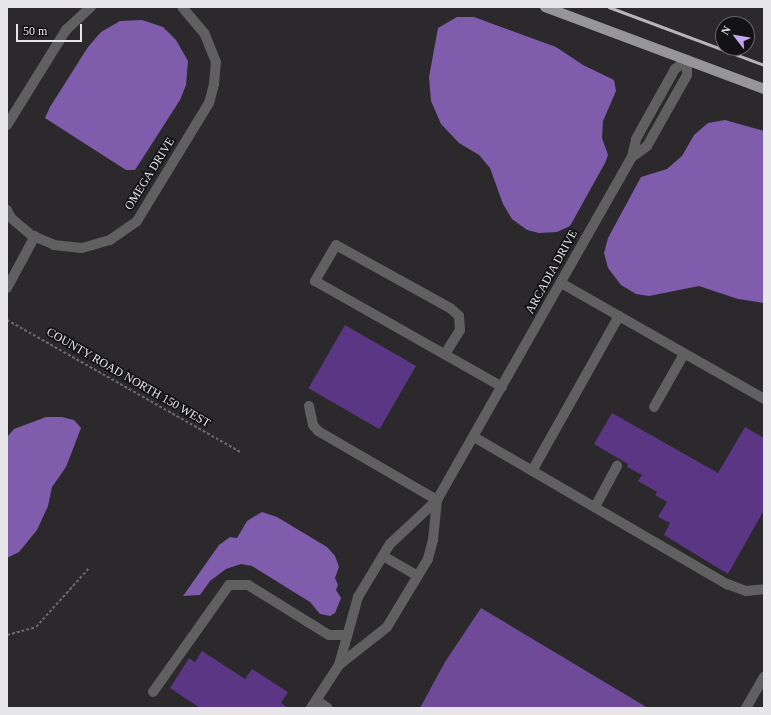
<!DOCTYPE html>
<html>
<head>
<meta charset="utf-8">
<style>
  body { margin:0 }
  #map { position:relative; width:771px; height:715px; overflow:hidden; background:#2b292c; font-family:Georgia,serif }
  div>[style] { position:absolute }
  .forest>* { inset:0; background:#6e4a99 }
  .water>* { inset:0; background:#805cad }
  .building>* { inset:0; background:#5b3684; transform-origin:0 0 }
  .path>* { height:1.5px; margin-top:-0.75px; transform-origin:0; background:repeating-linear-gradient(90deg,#6a696b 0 3px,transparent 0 5px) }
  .minor>* { height:10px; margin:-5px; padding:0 5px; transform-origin:5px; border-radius:5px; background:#606061 }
  .major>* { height:10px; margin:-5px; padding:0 5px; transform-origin:5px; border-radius:5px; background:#969598 }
  .rail>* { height:2.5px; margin:-1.25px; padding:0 1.25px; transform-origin:1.25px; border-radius:1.25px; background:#b6b4b7 }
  span { translate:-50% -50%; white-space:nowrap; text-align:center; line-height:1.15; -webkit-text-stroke:3.5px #131214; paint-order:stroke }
  .street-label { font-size:12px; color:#e6e5e7 }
  .frame { position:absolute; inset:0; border:8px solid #e6e5e7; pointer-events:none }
  .north { position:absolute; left:715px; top:16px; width:40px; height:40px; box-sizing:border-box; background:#131214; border:1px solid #676668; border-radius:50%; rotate:301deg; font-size:11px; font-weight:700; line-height:16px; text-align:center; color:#e6e5e7 }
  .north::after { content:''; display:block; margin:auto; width:14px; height:18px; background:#c5a6f0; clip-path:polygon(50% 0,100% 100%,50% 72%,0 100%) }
  .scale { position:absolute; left:16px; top:24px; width:66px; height:18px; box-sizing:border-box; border:2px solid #e6e5e7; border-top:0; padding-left:5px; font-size:12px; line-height:14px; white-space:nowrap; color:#e6e5e7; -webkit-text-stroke:3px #131214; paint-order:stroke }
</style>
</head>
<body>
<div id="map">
  <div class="forest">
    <i style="clip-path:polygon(481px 608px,648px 708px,420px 708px,445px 662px)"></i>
  </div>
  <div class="water">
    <i style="clip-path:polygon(457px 17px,474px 17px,556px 47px,583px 65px,614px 80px,616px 91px,603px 121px,602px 138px,608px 155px,605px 163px,570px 226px,557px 232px,539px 233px,527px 230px,512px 219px,503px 204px,490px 168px,479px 155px,459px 143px,441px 124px,431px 101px,429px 77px,438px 28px)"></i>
    <i style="clip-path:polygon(142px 20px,163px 27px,176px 40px,188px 61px,186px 85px,180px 100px,135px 170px,126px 170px,45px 118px,50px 107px,88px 47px,101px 32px,120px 21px)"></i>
    <i style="clip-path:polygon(725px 120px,764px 131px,764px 303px,738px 299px,699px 286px,649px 296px,636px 294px,621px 285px,608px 268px,604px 253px,608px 238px,641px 177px,667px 169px,682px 156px,694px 135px,708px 123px)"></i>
    <i style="clip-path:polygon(46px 417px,62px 417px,74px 420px,81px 428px,66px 467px,52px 487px,48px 506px,37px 530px,19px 552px,7px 558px,7px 437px,14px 429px)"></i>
    <i style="clip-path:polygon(262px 512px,277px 517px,327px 547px,335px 556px,339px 567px,335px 578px,338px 585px,336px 590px,341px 598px,335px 613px,330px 616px,320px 614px,310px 602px,252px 566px,241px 564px,226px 569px,210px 581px,200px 595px,183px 596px,219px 545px,230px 537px,237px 538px,247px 521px)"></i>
  </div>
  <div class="building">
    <i style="left:345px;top:325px;width:82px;height:73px;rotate:30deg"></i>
    <i style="clip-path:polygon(612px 413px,718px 473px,745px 427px,764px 438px,764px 510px,728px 574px,664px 535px,670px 523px,658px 517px,667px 502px,655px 495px,657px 492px,638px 481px,642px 475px,627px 467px,628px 464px,594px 444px)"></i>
    <i style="clip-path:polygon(202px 651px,245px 679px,252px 669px,288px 692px,281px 703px,288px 708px,200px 708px,170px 688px,189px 658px,195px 662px)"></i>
  </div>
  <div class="path">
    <i style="left:7px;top:320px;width:268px;rotate:29.5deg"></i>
    <i style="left:7px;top:635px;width:30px;rotate:-15deg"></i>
    <i style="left:36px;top:627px;width:79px;rotate:-48.1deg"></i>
  </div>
  <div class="minor">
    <i style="left:7px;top:125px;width:112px;rotate:-58.2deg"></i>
    <i style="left:66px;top:30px;width:34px;rotate:-43deg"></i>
    <i style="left:632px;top:157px;width:18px;rotate:-77deg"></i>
    <i style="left:636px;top:139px;width:80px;rotate:-60.9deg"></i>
    <i style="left:675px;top:69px;width:15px;rotate:-37deg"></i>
    <i style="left:7px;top:210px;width:9px;rotate:63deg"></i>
    <i style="left:11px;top:218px;width:26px;rotate:40deg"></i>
    <i style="left:31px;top:235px;width:25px;rotate:23deg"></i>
    <i style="left:54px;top:245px;width:28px;rotate:6deg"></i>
    <i style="left:82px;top:248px;width:29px;rotate:-16deg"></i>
    <i style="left:110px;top:240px;width:33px;rotate:-35deg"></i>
    <i style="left:137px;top:221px;width:138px;rotate:-58.6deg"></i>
    <i style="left:209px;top:103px;width:20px;rotate:-75deg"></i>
    <i style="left:214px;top:84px;width:22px;rotate:-85deg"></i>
    <i style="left:216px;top:62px;width:31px;rotate:-112deg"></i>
    <i style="left:204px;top:33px;width:34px;rotate:-130deg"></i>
    <i style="left:561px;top:283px;width:234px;rotate:29.7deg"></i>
    <i style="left:7px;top:288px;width:59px;rotate:-61.7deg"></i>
    <i style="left:445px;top:354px;width:28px;rotate:-58deg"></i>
    <i style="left:460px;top:330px;width:14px;rotate:-94deg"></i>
    <i style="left:459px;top:316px;width:12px;rotate:-138deg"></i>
    <i style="left:450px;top:308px;width:130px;rotate:-151.1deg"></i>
    <i style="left:336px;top:245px;width:42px;rotate:120.3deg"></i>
    <i style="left:315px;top:281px;width:215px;rotate:29.5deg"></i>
    <i style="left:309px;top:406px;width:19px;rotate:78deg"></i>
    <i style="left:313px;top:425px;width:8px;rotate:50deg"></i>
    <i style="left:318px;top:431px;width:138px;rotate:30.1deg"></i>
    <i style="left:437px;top:500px;width:395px;rotate:-60.4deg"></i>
    <i style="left:632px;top:157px;width:19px;rotate:-36deg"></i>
    <i style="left:647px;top:146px;width:81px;rotate:-60.6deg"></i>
    <i style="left:687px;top:75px;width:15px;rotate:-90deg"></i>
    <i style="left:654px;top:407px;width:61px;rotate:-60.5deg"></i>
    <i style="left:474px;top:437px;width:293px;rotate:30.2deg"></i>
    <i style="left:727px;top:584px;width:20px;rotate:20deg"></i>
    <i style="left:746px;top:591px;width:18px;rotate:-6deg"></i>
    <i style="left:532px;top:471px;width:178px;rotate:-60.7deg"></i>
    <i style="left:595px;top:507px;width:47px;rotate:-61.8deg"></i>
    <i style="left:383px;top:556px;width:40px;rotate:29.7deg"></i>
    <i style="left:153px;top:692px;width:131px;rotate:-54.6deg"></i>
    <i style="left:229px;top:585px;width:19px"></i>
    <i style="left:248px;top:585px;width:95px;rotate:31.7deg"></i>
    <i style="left:329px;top:635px;width:17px"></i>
    <i style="left:316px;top:700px;width:14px;rotate:34deg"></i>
    <i style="left:311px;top:708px;width:51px;rotate:-56.9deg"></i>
    <i style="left:339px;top:665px;width:71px;rotate:-74.4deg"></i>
    <i style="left:358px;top:597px;width:62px;rotate:-58.9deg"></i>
    <i style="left:390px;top:544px;width:64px;rotate:-43.1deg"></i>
    <i style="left:437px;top:500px;width:40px;rotate:95.7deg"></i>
    <i style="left:433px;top:540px;width:20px;rotate:105deg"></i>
    <i style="left:428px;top:559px;width:79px;rotate:121.1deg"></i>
    <i style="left:387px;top:627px;width:61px;rotate:141.6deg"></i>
    <i style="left:746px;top:708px;width:36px;rotate:-60deg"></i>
  </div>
  <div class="major">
    <i style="left:545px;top:7px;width:234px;rotate:20.5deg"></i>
  </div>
  <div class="rail">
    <i style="left:609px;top:7px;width:165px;rotate:20.5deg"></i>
  </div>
  <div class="street-label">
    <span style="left:150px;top:174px;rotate:-58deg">OMEGA DRIVE</span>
    <span style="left:552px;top:272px;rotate:-61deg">ARCADIA DRIVE</span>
    <span style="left:128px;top:378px;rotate:30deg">COUNTY ROAD NORTH 150 WEST</span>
  </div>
  <div class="frame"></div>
  <div class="north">N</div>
  <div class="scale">50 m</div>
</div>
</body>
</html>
